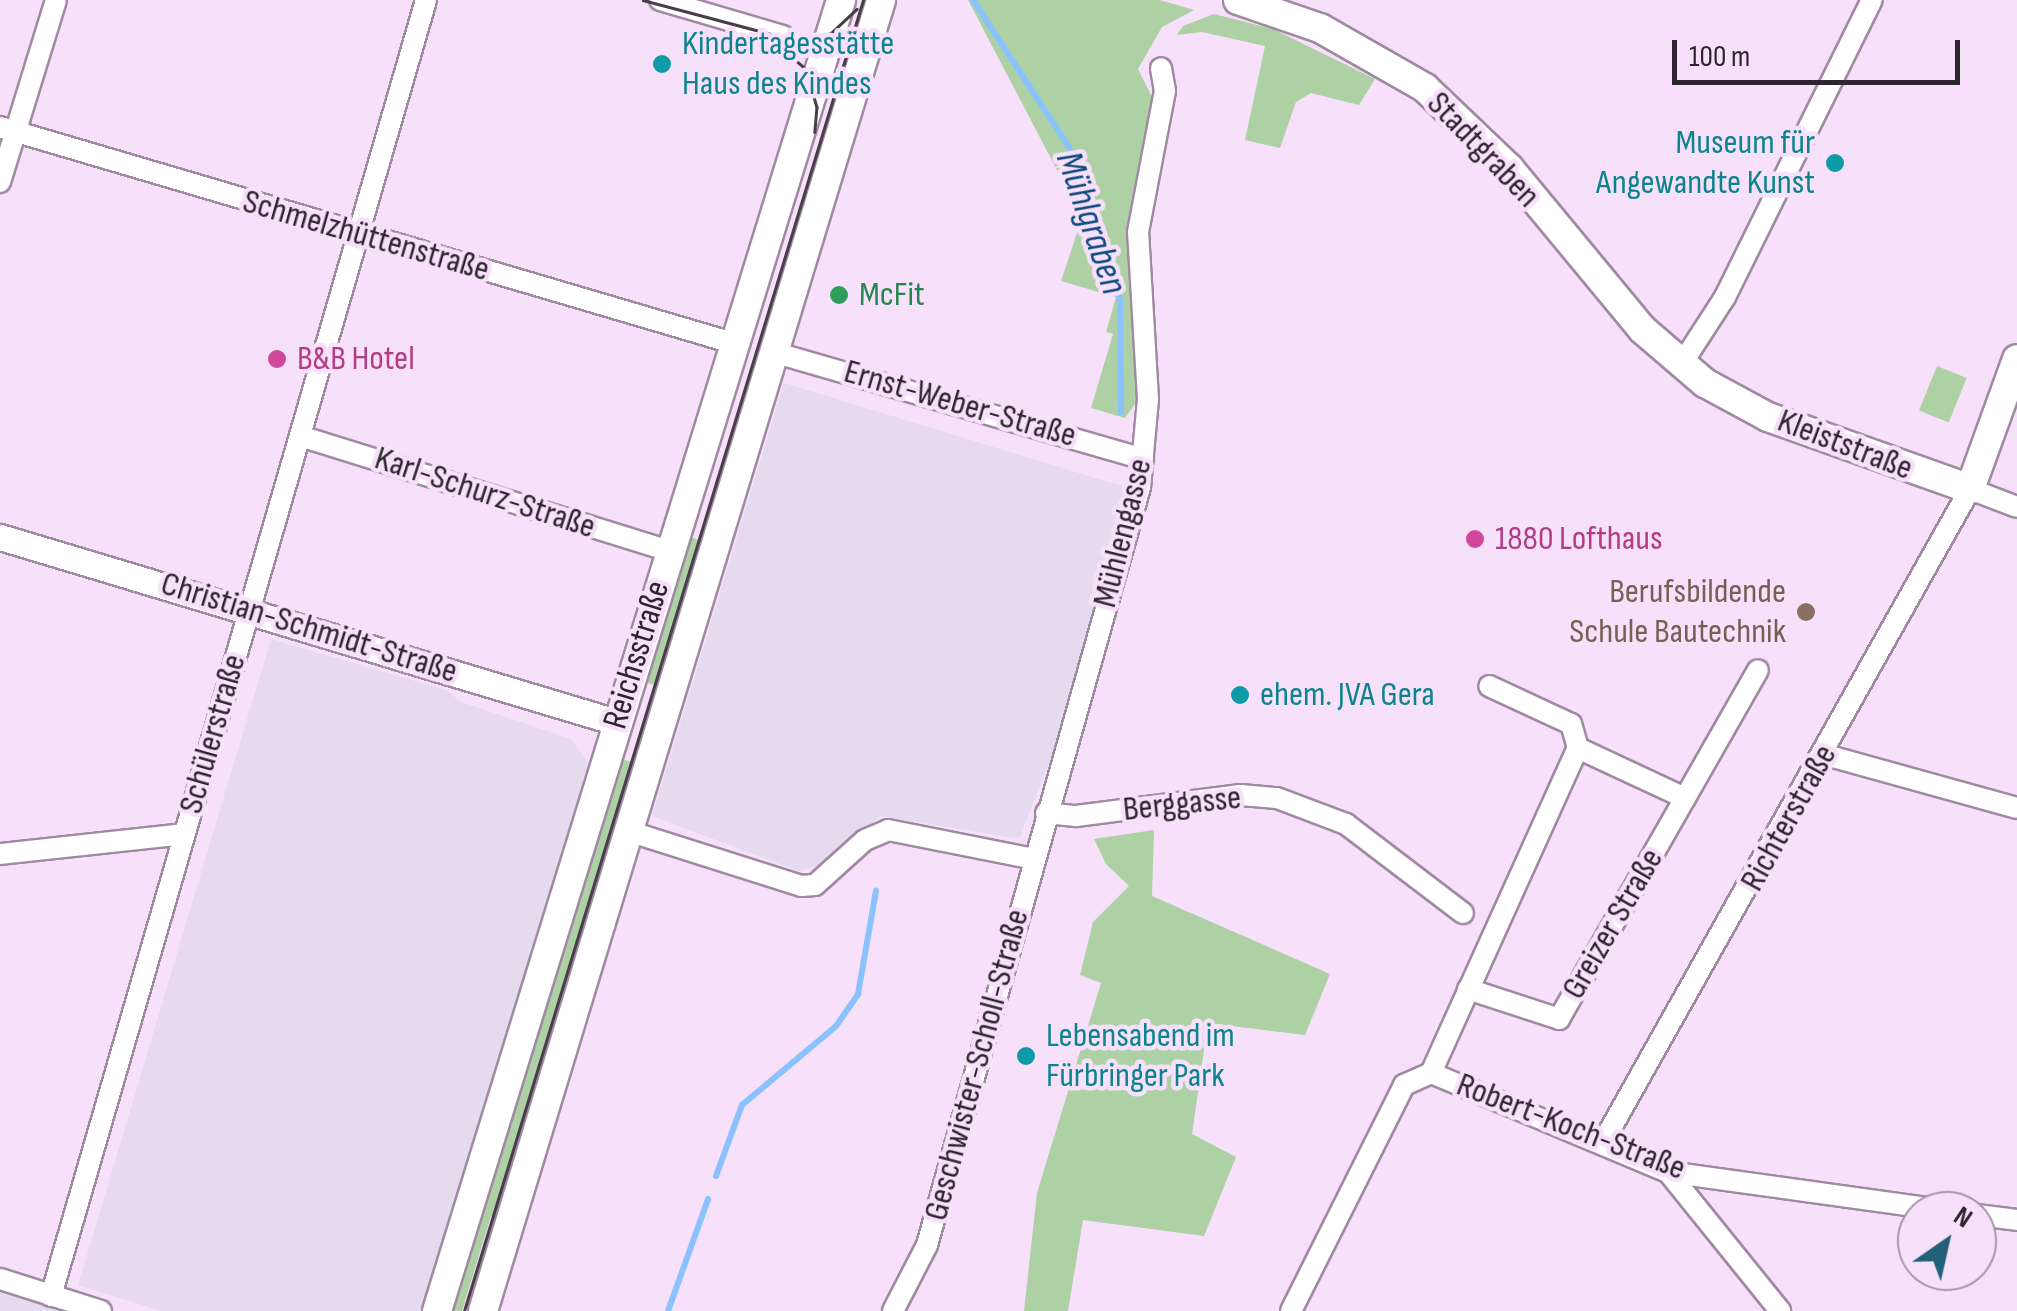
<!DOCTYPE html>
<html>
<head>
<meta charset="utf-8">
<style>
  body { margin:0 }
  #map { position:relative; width:2017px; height:1311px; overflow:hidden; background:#f7e0fa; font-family:"Sofia Sans Condensed",sans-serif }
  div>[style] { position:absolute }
  .commercial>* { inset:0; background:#e5daee }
  .green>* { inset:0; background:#add0a4; transform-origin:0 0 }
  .stream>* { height:6px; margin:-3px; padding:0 3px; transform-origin:3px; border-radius:3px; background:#8ac2fe }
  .roads { filter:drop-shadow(2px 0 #a08aa2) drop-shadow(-2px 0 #a08aa2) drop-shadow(0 2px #a08aa2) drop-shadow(0 -2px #a08aa2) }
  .minor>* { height:20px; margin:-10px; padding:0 10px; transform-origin:10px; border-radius:10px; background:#fff }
  .tertiary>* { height:25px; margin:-12.5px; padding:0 12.5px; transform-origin:12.5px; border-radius:12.5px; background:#fff }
  .secondary>* { height:28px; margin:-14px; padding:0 14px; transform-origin:14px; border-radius:14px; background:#fff }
  .tram>* { height:2.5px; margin:-1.25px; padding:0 1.25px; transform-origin:1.25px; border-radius:1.25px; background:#483e49 }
  .dots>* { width:28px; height:28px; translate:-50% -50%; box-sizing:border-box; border:5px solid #f7e0fa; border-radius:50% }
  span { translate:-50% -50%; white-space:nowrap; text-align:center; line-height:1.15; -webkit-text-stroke:9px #f7e0fa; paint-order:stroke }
  .culture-label { font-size:35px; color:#0d838f }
  .left { translate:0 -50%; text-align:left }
  .right { translate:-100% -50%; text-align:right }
  .street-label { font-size:35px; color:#2d252e }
  .leisure-label { font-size:35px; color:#27864d }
  .hotel-label { font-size:35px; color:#b23c85 }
  .education-label { font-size:35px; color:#785e54 }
  .water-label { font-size:38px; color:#0d497f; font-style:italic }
  .north { position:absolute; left:1897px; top:1191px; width:100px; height:100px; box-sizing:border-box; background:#f7e0fa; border:2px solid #a695a8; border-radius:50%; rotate:34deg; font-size:28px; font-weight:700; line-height:40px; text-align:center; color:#2d252e }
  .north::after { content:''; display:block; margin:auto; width:35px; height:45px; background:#236178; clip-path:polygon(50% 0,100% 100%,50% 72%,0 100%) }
  .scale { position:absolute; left:1672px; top:40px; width:288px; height:45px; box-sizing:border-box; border:5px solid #2d252e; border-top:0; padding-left:12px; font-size:30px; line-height:35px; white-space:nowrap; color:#2d252e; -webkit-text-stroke:8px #f7e0fa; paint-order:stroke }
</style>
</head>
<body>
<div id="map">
  <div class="commercial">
    <i style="clip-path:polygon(784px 383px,1131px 489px,1060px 734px,1019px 839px,881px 816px,817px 866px,799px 871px,652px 816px)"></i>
    <i style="clip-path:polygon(271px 639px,446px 690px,461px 702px,571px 739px,588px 763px,422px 1311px,161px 1311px,78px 1285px)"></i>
    <i style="clip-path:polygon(0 1291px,64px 1311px,0 1311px)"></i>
  </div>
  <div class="green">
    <i style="clip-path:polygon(968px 0,1160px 0,1194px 10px,1162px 27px,1138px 69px,1156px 105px,1133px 225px,1138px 400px,1125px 418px,1091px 408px,1113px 334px,1106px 332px,1116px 297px,1061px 281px,1079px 227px,1069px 193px)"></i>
    <i style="clip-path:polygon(1214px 14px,1273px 29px,1375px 79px,1359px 105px,1311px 93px,1296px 102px,1280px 148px,1245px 140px,1265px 46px,1202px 32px,1177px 35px,1183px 26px)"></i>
    <i style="left:1937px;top:366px;width:32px;height:48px;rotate:22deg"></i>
    <i style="left:680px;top:534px;width:27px;height:152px;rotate:17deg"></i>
    <i style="clip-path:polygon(619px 758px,634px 763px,503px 1219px,491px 1216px,462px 1311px,450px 1311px)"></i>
    <i style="clip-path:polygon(1154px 830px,1152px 896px,1330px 974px,1305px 1035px,1208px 1023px,1192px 1134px,1236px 1157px,1204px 1236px,1083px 1220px,1068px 1311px,1024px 1311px,1037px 1193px,1101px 983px,1080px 975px,1093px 922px,1129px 886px,1106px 864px,1094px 839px)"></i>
  </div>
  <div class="stream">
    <i style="left:973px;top:0;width:176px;rotate:56.9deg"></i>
    <i style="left:1069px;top:147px;width:160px;rotate:71.5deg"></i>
    <i style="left:1120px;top:299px;width:113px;rotate:89.5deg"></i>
    <i style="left:716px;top:1176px;width:76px;rotate:-69.9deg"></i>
    <i style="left:742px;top:1105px;width:123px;rotate:-40deg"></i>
    <i style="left:836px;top:1026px;width:39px;rotate:-55deg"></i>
    <i style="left:858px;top:994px;width:105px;rotate:-80.1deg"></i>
    <i style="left:668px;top:1311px;width:119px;rotate:-70.3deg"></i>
  </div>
  <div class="roads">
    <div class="minor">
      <i style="left:660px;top:0;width:128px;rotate:16.3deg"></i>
      <i style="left:0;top:127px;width:764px;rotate:16.42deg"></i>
      <i style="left:0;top:182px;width:190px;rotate:-72.9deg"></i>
      <i style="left:776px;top:353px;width:382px;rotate:16.1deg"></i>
      <i style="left:1681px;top:365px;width:81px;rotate:-57.1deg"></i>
      <i style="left:1725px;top:297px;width:331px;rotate:-63.7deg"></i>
      <i style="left:300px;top:436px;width:387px;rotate:17.3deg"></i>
      <i style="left:1826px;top:755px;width:198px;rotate:15.5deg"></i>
      <i style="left:1685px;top:798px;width:147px;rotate:-60.3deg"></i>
      <i style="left:1046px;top:813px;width:30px;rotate:6deg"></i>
      <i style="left:1076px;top:816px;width:166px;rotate:-7.3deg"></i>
      <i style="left:1241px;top:795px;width:36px;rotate:5deg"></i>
      <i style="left:1277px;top:798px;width:74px;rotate:20.6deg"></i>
      <i style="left:1346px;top:824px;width:147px;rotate:37.3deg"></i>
      <i style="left:628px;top:831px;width:182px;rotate:17.6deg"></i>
      <i style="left:801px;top:886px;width:14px;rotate:-4deg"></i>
      <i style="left:815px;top:885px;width:67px;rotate:-42deg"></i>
      <i style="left:865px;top:840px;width:25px;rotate:-23deg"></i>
      <i style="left:888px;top:830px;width:149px;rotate:11.2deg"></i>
      <i style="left:0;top:854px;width:185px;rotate:-6.2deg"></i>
      <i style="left:1468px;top:989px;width:96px;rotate:18.2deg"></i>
      <i style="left:1559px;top:1019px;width:254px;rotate:-60.3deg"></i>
      <i style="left:1685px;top:798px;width:118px;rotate:-155deg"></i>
      <i style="left:1431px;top:1073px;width:257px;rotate:22.7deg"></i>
      <i style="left:1668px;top:1172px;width:285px;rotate:7.9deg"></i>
      <i style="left:1431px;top:1073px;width:357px;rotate:-65.7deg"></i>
      <i style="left:1578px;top:748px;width:25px;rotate:-106deg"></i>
      <i style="left:1571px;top:724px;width:90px;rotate:-155.1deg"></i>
      <i style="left:1602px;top:1144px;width:751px;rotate:-60.67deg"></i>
      <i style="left:1970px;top:489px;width:50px;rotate:21deg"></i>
      <i style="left:1668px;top:1172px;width:179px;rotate:51.1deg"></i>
      <i style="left:1977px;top:1215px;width:40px;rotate:7.1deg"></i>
      <i style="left:0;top:1279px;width:106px;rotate:17.6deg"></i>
      <i style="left:51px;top:1296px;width:1349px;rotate:-73.86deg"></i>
      <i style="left:893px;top:1311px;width:74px;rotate:-62.7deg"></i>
      <i style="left:927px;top:1245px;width:787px;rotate:-74.3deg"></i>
      <i style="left:1140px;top:487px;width:88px;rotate:-84.8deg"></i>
      <i style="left:1148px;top:399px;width:167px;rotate:-93.4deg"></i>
      <i style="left:1138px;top:232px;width:144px;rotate:-79.2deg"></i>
      <i style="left:1165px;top:91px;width:23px;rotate:-100deg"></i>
      <i style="left:1291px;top:1311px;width:253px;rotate:-63.4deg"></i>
      <i style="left:1404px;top:1085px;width:30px;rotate:-24deg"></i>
    </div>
    <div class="tertiary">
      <i style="left:0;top:537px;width:643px;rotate:16.72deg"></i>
    </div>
    <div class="secondary">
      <i style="left:1238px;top:0;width:87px;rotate:18.9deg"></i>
      <i style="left:1320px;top:28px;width:121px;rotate:29.7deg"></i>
      <i style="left:1425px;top:88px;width:116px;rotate:43.6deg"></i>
      <i style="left:1509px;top:168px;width:209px;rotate:50.4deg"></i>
      <i style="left:1642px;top:329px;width:83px;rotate:40.6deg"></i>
      <i style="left:1705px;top:383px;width:72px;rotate:28.4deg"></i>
      <i style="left:1768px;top:417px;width:214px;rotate:19.6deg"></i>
      <i style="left:1970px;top:489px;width:138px;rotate:-70.1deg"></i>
      <i style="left:437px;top:1311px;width:1372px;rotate:-72.87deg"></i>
      <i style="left:483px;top:1311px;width:1370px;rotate:-73.11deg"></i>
    </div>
  </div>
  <div class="tram">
    <i style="left:643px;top:0;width:159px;rotate:14.9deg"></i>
    <i style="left:797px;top:41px;width:35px;rotate:-13deg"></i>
    <i style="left:831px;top:33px;width:35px;rotate:-43deg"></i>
    <i style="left:769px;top:37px;width:49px;rotate:40.9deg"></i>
    <i style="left:806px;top:69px;width:40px;rotate:74deg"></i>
    <i style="left:817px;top:107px;width:25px;rotate:95deg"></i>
    <i style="left:464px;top:1311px;width:1370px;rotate:-73.07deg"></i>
  </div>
  <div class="dots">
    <i style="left:662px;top:64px;background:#0f9aa8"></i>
    <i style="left:1835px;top:163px;background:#0f9aa8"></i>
    <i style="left:839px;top:295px;background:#2e9e5b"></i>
    <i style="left:277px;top:359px;background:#d1479c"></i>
    <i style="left:1475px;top:539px;background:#d1479c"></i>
    <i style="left:1806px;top:612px;background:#8d6e63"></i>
    <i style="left:1240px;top:695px;background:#0f9aa8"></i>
    <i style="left:1026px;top:1056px;background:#0f9aa8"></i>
  </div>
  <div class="culture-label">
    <span class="left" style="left:682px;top:64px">Kindertagesstätte<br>Haus des Kindes</span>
    <span class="right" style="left:1815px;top:163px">Museum für<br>Angewandte Kunst</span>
    <span class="left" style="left:1260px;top:695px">ehem. JVA Gera</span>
    <span class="left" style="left:1046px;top:1056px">Lebensabend im<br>Fürbringer Park</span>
  </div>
  <div class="street-label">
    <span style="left:1483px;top:150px;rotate:46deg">Stadtgraben</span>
    <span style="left:366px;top:236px;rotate:16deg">Schmelzhüttenstraße</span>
    <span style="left:960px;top:404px;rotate:16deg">Ernst-Weber-Straße</span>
    <span style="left:1845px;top:445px;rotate:21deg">Kleiststraße</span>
    <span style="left:485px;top:493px;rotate:18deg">Karl-Schurz-Straße</span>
    <span style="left:1123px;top:533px;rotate:-76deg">Mühlengasse</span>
    <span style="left:309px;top:628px;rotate:17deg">Christian-Schmidt-Straße</span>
    <span style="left:637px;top:655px;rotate:-73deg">Reichsstraße</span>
    <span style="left:213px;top:734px;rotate:-74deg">Schülerstraße</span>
    <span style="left:1182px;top:804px;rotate:-6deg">Berggasse</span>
    <span style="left:1789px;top:818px;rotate:-61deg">Richterstraße</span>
    <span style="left:1613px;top:924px;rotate:-60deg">Greizer Straße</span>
    <span style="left:977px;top:1065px;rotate:-75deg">Geschwister-Scholl-Straße</span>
    <span style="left:1571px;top:1127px;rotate:21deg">Robert-Koch-Straße</span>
  </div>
  <div class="leisure-label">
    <span class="left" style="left:859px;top:295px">McFit</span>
  </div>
  <div class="hotel-label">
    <span class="left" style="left:297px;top:359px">B&amp;B Hotel</span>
    <span class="left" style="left:1495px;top:539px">1880 Lofthaus</span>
  </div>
  <div class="education-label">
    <span class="right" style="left:1786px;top:612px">Berufsbildende<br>Schule Bautechnik</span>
  </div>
  <div class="water-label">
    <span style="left:1091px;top:223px;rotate:71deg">Mühlgraben</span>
  </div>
  <div class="north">N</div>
  <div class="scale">100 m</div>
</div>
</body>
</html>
